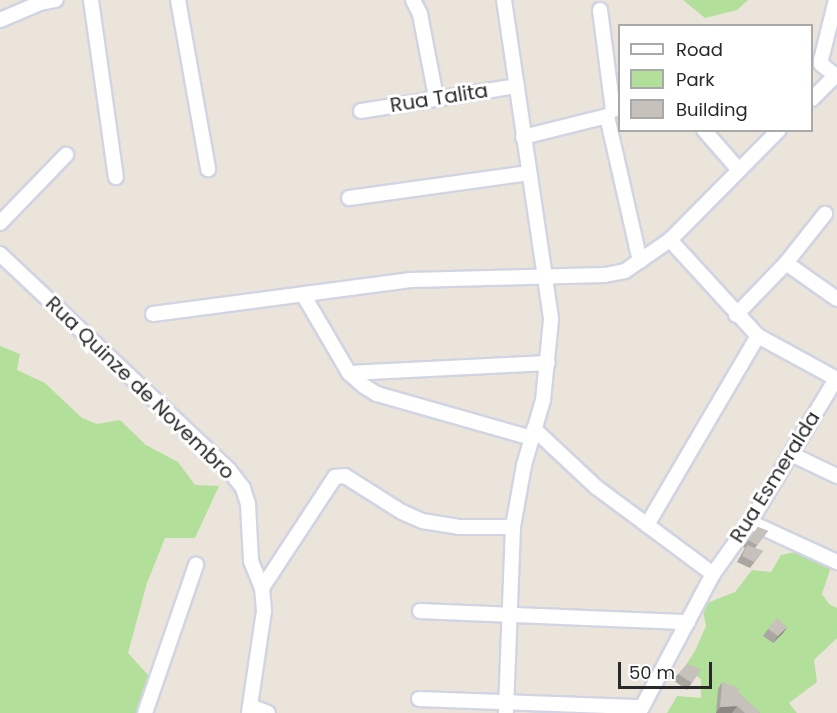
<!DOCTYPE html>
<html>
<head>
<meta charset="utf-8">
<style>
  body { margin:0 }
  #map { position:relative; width:837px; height:713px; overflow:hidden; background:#ebe4db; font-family:Poppins,sans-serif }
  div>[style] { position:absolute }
  .green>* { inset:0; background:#b2e09a }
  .roads { filter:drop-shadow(2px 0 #d1d4e2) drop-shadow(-2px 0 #d1d4e2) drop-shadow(0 2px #d1d4e2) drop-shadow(0 -2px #d1d4e2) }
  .minor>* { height:14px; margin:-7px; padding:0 7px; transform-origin:7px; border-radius:7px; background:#fff }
  .wall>* { inset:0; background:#aaa6a1 }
  .shaded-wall>* { inset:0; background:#8b8783 }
  .building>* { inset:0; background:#c6c1bb }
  span { translate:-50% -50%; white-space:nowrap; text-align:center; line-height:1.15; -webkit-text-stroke:6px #fff; paint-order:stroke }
  .street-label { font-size:20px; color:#292929 }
  .legend { position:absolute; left:618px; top:24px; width:195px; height:108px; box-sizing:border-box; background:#fff; border:2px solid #a9a9a9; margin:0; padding:8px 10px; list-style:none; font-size:18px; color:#292929 }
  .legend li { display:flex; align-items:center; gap:12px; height:30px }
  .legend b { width:30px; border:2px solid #a9a9a9 }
  .scale { position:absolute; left:618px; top:662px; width:94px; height:27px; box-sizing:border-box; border:3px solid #292929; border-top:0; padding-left:8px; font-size:18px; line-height:21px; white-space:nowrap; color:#292929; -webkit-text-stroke:4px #fff; paint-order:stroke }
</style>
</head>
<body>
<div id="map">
  <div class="green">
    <i style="clip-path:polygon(683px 0,748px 0,737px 10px,705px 18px)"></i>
    <i style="clip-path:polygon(0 346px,20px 354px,17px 370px,45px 383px,82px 418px,97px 424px,120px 420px,146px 445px,178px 462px,195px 485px,219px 486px,195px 538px,165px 538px,147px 583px,128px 653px,149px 676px,137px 713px,0 713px)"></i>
    <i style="clip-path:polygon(801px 551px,831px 567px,822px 594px,829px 604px,837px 608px,837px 638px,814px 660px,817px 682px,789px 703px,797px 713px,667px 713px,677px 696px,701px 698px,701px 679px,684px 668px,695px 651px,706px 626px,702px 605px,735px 592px,752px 570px,771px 572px,781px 555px)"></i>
  </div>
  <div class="roads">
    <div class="minor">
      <i style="left:91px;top:0;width:179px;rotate:82deg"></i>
      <i style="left:178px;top:0;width:172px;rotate:79.9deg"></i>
      <i style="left:413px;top:0;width:16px;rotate:63deg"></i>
      <i style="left:420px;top:14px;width:85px;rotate:79.1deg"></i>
      <i style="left:504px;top:0;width:323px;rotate:81.6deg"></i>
      <i style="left:551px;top:320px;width:80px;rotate:95.7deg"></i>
      <i style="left:543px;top:400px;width:68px;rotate:106.3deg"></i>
      <i style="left:524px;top:465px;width:63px;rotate:100.1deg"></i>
      <i style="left:513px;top:527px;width:186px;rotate:92.2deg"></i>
      <i style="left:836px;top:0;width:62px;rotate:104deg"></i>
      <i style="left:821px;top:60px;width:4px;rotate:90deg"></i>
      <i style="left:821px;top:64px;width:21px;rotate:39deg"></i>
      <i style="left:600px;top:10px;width:101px;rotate:82.6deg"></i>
      <i style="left:0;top:20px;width:43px;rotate:-23deg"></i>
      <i style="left:40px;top:3px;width:16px;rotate:-11deg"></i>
      <i style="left:812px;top:99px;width:33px;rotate:-45deg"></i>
      <i style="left:361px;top:111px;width:158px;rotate:-9.1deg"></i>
      <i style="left:607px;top:116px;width:149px;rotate:77.2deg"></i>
      <i style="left:704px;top:130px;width:52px;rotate:48.9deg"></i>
      <i style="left:523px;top:137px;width:87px;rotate:-14deg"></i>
      <i style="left:349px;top:198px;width:182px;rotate:-7.9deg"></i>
      <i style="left:0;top:223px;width:95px;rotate:-45.9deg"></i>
      <i style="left:670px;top:240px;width:130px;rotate:47.5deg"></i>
      <i style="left:758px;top:336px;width:90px;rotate:28.6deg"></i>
      <i style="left:0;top:254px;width:315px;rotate:43.3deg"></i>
      <i style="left:229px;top:470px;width:23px;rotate:52deg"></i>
      <i style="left:243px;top:488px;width:17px;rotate:73deg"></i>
      <i style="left:248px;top:504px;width:57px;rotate:87deg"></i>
      <i style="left:251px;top:561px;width:29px;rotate:68deg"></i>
      <i style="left:262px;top:588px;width:23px;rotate:85deg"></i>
      <i style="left:264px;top:611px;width:103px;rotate:98.4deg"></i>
      <i style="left:786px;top:263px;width:62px;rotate:35.2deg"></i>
      <i style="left:304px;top:296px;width:89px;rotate:59.7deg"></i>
      <i style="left:349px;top:373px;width:20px;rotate:41deg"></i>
      <i style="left:364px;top:386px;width:15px;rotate:32deg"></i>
      <i style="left:377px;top:394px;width:160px;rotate:15.9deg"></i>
      <i style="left:153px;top:314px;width:260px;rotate:-7.5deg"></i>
      <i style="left:411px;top:280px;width:194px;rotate:-1.5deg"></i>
      <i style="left:605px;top:275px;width:20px;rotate:-11deg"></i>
      <i style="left:625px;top:271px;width:55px;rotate:-34.6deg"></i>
      <i style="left:670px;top:240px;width:155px;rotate:-45.3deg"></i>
      <i style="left:736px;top:315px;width:72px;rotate:-46.1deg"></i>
      <i style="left:786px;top:263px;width:63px;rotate:-51.5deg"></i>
      <i style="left:349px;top:373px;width:199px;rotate:-2.9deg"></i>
      <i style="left:534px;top:429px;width:85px;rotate:43.1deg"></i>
      <i style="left:596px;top:487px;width:146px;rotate:36.6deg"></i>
      <i style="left:791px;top:454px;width:51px;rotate:25.6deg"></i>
      <i style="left:750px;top:522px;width:96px;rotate:24.7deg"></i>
      <i style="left:647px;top:525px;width:219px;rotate:-59.6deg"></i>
      <i style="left:262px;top:588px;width:133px;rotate:-56.7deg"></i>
      <i style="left:335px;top:477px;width:10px;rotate:-6deg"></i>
      <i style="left:345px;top:476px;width:67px;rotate:32.3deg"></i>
      <i style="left:402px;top:512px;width:22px;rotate:24deg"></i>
      <i style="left:422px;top:521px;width:36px;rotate:9deg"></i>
      <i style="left:458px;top:527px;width:55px"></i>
      <i style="left:420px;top:611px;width:268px;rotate:2.4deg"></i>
      <i style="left:419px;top:699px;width:223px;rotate:2.1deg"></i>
      <i style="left:250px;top:706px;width:19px;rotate:21deg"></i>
      <i style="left:145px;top:713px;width:157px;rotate:-71deg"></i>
      <i style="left:639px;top:713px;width:157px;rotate:-62deg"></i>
      <i style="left:713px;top:574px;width:64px;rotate:-54.6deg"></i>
      <i style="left:750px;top:522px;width:167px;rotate:-59deg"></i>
    </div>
  </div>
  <div class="wall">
    <i style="clip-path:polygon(758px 527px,768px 531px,755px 548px,763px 551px,750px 568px,737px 562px,745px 548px,743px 547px)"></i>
    <i style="clip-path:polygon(787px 627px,783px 633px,773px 643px,763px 636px,768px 629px)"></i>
    <i style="clip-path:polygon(701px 669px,687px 690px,673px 680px,678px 674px)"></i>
    <i style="clip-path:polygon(722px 682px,738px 692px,760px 713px,716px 713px,718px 689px)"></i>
  </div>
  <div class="shaded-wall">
    <i style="clip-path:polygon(787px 627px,783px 633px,773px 643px,778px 636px)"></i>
    <i style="clip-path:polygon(737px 706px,732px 713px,716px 713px,720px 707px)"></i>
  </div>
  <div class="building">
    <i style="clip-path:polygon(758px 527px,768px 531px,757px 545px,748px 540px)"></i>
    <i style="clip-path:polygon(747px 545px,763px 551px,754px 562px,742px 556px)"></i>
    <i style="clip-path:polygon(777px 618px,787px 627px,778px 636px,768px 629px)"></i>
    <i style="clip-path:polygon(687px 664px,701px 669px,692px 683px,678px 674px)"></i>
    <i style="clip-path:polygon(722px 682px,739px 688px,738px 692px,760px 713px,745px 713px,737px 706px,720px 707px)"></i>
  </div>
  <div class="street-label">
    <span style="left:439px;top:98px;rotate:-9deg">Rua Talita</span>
    <span style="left:140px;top:388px;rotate:44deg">Rua Quinze de Novembro</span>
    <span style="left:775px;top:477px;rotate:-58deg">Rua Esmeralda</span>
  </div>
  <ul class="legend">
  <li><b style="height:8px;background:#fff"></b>Road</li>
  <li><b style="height:16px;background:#b2e09a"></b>Park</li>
  <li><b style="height:16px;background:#c6c1bb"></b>Building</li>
  </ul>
  <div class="scale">50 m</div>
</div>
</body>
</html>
